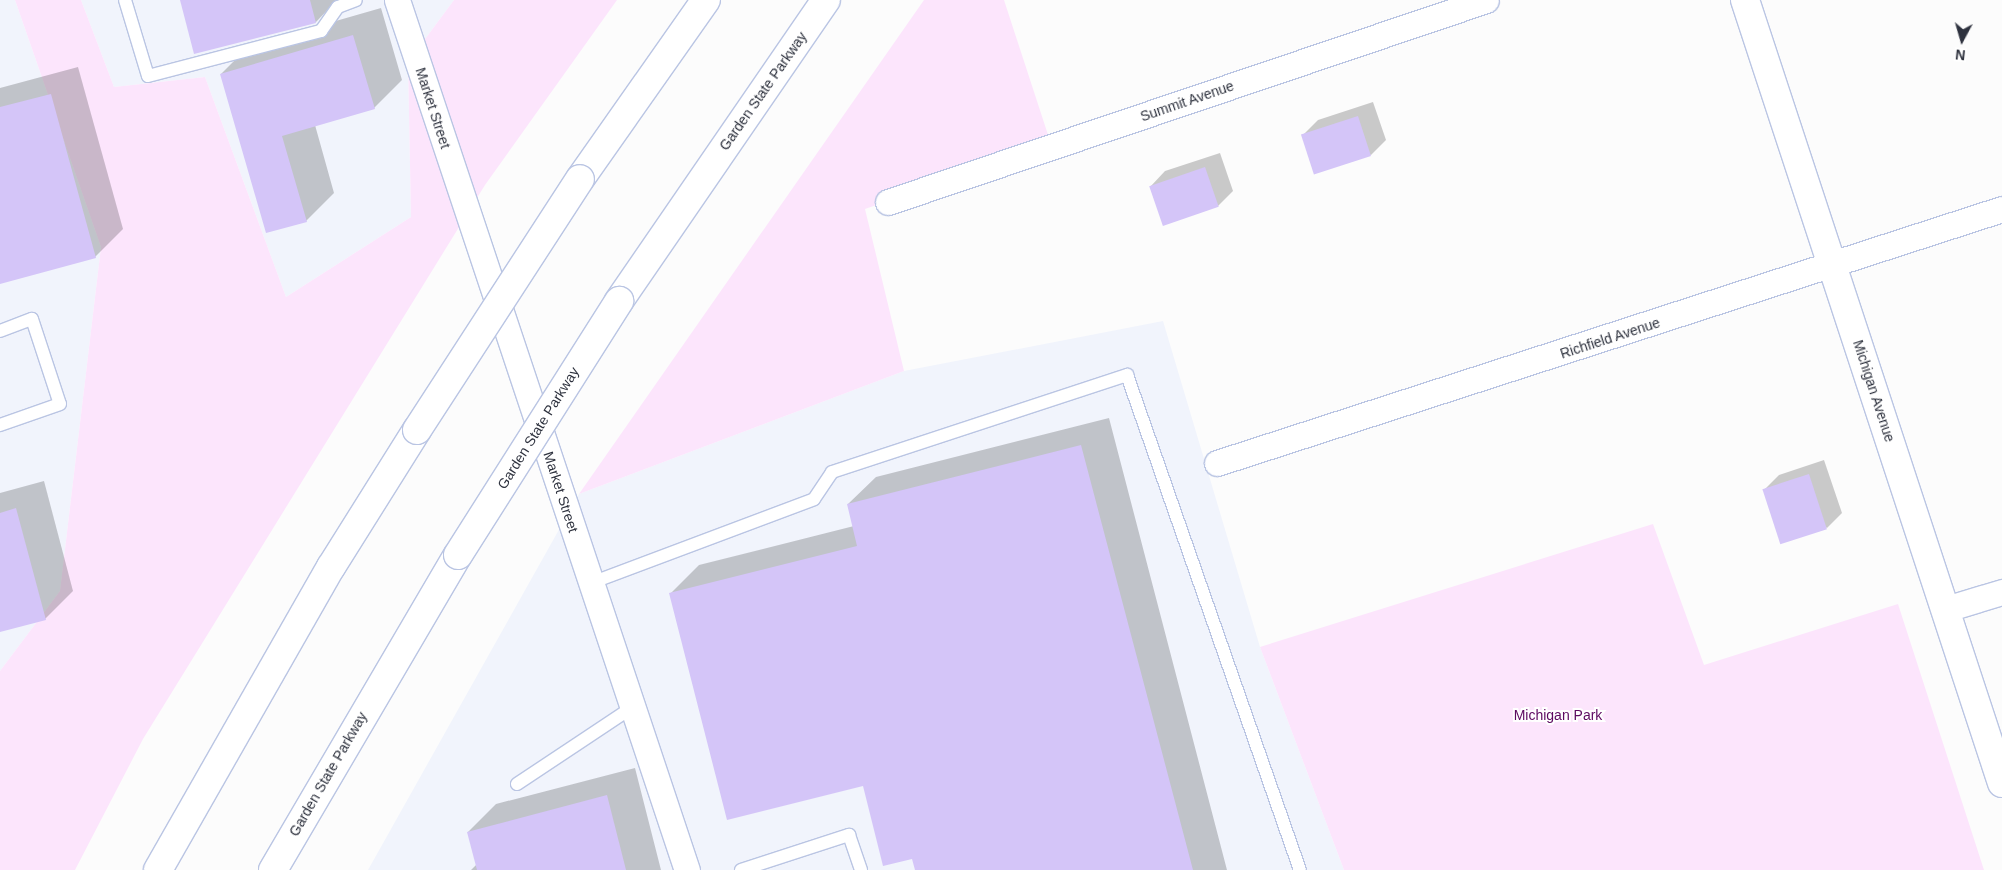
<!DOCTYPE html>
<html>
<head>
<meta charset="utf-8">
<style>
  body { margin:0 }
  #map { position:relative; width:2002px; height:870px; overflow:hidden; background:#fcfcfc; font-family:Arial,sans-serif }
  div>[style] { position:absolute }
  .built>* { inset:0; background:#f1f4fc }
  .green>* { inset:0; background:#fce5fc }
  .shadow>* { inset:0; background:#0003 }
  .building>* { inset:0; background:#d4c5f8; transform-origin:0 0 }
  .roads { filter:drop-shadow(1px 0 #bac5e3) drop-shadow(-1px 0 #bac5e3) drop-shadow(0 1px #bac5e3) drop-shadow(0 -1px #bac5e3) }
  .service>* { height:12px; margin:-6px; padding:0 6px; transform-origin:6px; border-radius:6px; background:#fff }
  .minor>* { height:25px; margin:-12.5px; padding:0 12.5px; transform-origin:12.5px; border-radius:12.5px; background:#fff }
  .tertiary>* { height:28px; margin:-14px; padding:0 14px; transform-origin:14px; border-radius:14px; background:#fff }
  .motorway>* { height:28px; margin:-14px; padding:0 14px; transform-origin:14px; border-radius:14px; background:#fff }
  .bridges { filter:drop-shadow(1px 0 #bac5e3) drop-shadow(-1px 0 #bac5e3) drop-shadow(0 1px #bac5e3) drop-shadow(0 -1px #bac5e3) }
  .motorway-bridge>* { height:28px; margin:-14px; padding:0 14px; transform-origin:14px; border-radius:14px; background:#fff }
  span { translate:-50% -50%; white-space:nowrap; text-align:center; line-height:1.15; -webkit-text-stroke:4px #fff; paint-order:stroke }
  .street-label { font-size:14px; color:#2e323e }
  .park-label { font-size:14px; color:#5c0a60 }
  .north { position:absolute; left:1937px; top:15px; width:50px; height:50px; -webkit-text-stroke:4px #fff; paint-order:stroke; rotate:186deg; font-size:14px; font-weight:700; line-height:20px; text-align:center; color:#2e323e }
  .north::after { content:''; display:block; margin:auto; width:18px; height:22px; background:#2e323e; clip-path:polygon(50% 0,100% 100%,50% 72%,0 100%) }
</style>
</head>
<body>
<div id="map">
  <div class="built">
    <i style="clip-path:polygon(0 0,15px 0,101px 247px,60px 591px,0 671px)"></i>
    <i style="clip-path:polygon(81px 0,454px 0,408px 62px,411px 217px,286px 297px,205px 77px,114px 87px)"></i>
    <i style="clip-path:polygon(1163px 321px,1260px 647px,1344px 870px,368px 870px,579px 494px,904px 371px)"></i>
  </div>
  <div class="green">
    <i style="clip-path:polygon(15px 0,81px 0,114px 87px,205px 77px,286px 297px,411px 217px,408px 62px,454px 0,617px 0,485px 185px,143px 739px,75px 870px,0 870px,0 671px,60px 591px,101px 247px)"></i>
    <i style="clip-path:polygon(924px 0,1004px 0,1051px 144px,865px 209px,904px 371px,579px 494px)"></i>
    <i style="clip-path:polygon(1653px 524px,1704px 665px,1898px 604px,1984px 870px,1344px 870px,1260px 647px)"></i>
  </div>
  <div class="shadow">
    <i style="clip-path:polygon(181px 0,337px 0,316px 22px)"></i>
    <i style="clip-path:polygon(381px 8px,402px 80px,374px 108px,315px 125px,334px 193px,306px 221px,221px 74px,249px 46px)"></i>
    <i style="clip-path:polygon(78px 67px,123px 229px,95px 257px,0 283px,0 88px)"></i>
    <i style="clip-path:polygon(1373px 102px,1386px 140px,1371px 155px,1302px 136px,1318px 120px)"></i>
    <i style="clip-path:polygon(1220px 153px,1233px 191px,1218px 206px,1150px 187px,1165px 171px)"></i>
    <i style="clip-path:polygon(1109px 418px,1227px 870px,916px 870px,913px 857px,864px 784px,671px 593px,699px 565px,854px 526px,848px 504px,876px 477px)"></i>
    <i style="clip-path:polygon(1824px 460px,1842px 513px,1827px 528px,1764px 490px,1779px 475px)"></i>
    <i style="clip-path:polygon(44px 481px,73px 591px,45px 619px,0 631px,0 493px)"></i>
    <i style="clip-path:polygon(635px 768px,661px 870px,471px 870px,477px 864px,468px 832px,496px 804px)"></i>
  </div>
  <div class="building">
    <i style="clip-path:polygon(180px 0,310px 0,316px 23px,194px 54px)"></i>
    <i style="clip-path:polygon(353px 35px,375px 109px,282px 136px,307px 222px,266px 233px,220px 74px)"></i>
    <i style="clip-path:polygon(51px 94px,96px 258px,0 284px,0 107px)"></i>
    <i style="left:1358px;top:116px;width:42px;height:60px;rotate:72deg"></i>
    <i style="left:1205px;top:167px;width:42px;height:59px;rotate:71deg"></i>
    <i style="clip-path:polygon(1081px 445px,1193px 870px,915px 870px,912px 859px,883px 866px,863px 786px,727px 820px,669px 593px,857px 546px,847px 504px)"></i>
    <i style="left:1809px;top:474px;width:58px;height:49px;rotate:72deg"></i>
    <i style="clip-path:polygon(16px 508px,46px 620px,0 632px,0 513px)"></i>
    <i style="clip-path:polygon(607px 795px,626px 870px,477px 870px,467px 832px)"></i>
  </div>
  <div class="roads">
    <div class="service">
      <i style="left:125px;top:0;width:79px;rotate:73.2deg"></i>
      <i style="left:148px;top:76px;width:179px;rotate:-14.6deg"></i>
      <i style="left:321px;top:31px;width:29px;rotate:-55deg"></i>
      <i style="left:338px;top:7px;width:19px;rotate:-21deg"></i>
      <i style="left:0;top:331px;width:34px;rotate:-21deg"></i>
      <i style="left:32px;top:319px;width:89px;rotate:71.8deg"></i>
      <i style="left:60px;top:404px;width:64px;rotate:160.7deg"></i>
      <i style="left:591px;top:583px;width:238px;rotate:-20.6deg"></i>
      <i style="left:814px;top:499px;width:32px;rotate:-56deg"></i>
      <i style="left:832px;top:472px;width:311px;rotate:-18.2deg"></i>
      <i style="left:1127px;top:375px;width:524px;rotate:70.74deg"></i>
      <i style="left:517px;top:784px;width:139px;rotate:-33.6deg"></i>
      <i style="left:741px;top:870px;width:114px;rotate:-18deg"></i>
      <i style="left:849px;top:835px;width:37px;rotate:71deg"></i>
    </div>
    <div class="minor">
      <i style="left:397px;top:0;width:917px;rotate:71.57deg"></i>
      <i style="left:888px;top:202px;width:631px;rotate:-18.66deg"></i>
      <i style="left:1217px;top:463px;width:825px;rotate:-17.93deg"></i>
      <i style="left:1946px;top:609px;width:59px;rotate:-16.9deg"></i>
    </div>
    <div class="tertiary">
      <i style="left:1745px;top:0;width:824px;rotate:71.83deg"></i>
    </div>
    <div class="motorway">
      <i style="left:580px;top:179px;width:219px;rotate:-54.9deg"></i>
      <i style="left:619px;top:301px;width:365px;rotate:-55.5deg"></i>
      <i style="left:158px;top:870px;width:349px;rotate:-60.3deg"></i>
      <i style="left:331px;top:567px;width:162px;rotate:-57.9deg"></i>
      <i style="left:273px;top:870px;width:365px;rotate:-59.6deg"></i>
    </div>
  </div>
  <div class="bridges">
    <div class="motorway-bridge">
      <i style="left:417px;top:430px;width:299px;rotate:-57deg"></i>
      <i style="left:458px;top:555px;width:301px;rotate:-57.6deg"></i>
    </div>
  </div>
  <div class="street-label">
    <span style="left:763px;top:91px;rotate:-55deg">Garden State Parkway</span>
    <span style="left:1187px;top:101px;rotate:-19deg">Summit Avenue</span>
    <span style="left:433px;top:108px;rotate:72deg">Market Street</span>
    <span style="left:1610px;top:338px;rotate:-18deg">Richfield Avenue</span>
    <span style="left:1874px;top:391px;rotate:72deg">Michigan Avenue</span>
    <span style="left:538px;top:428px;rotate:-58deg">Garden State Parkway</span>
    <span style="left:561px;top:492px;rotate:72deg">Market Street</span>
    <span style="left:328px;top:774px;rotate:-60deg">Garden State Parkway</span>
  </div>
  <div class="park-label">
    <span style="left:1558px;top:715px">Michigan Park</span>
  </div>
  <div class="north">N</div>
</div>
</body>
</html>
